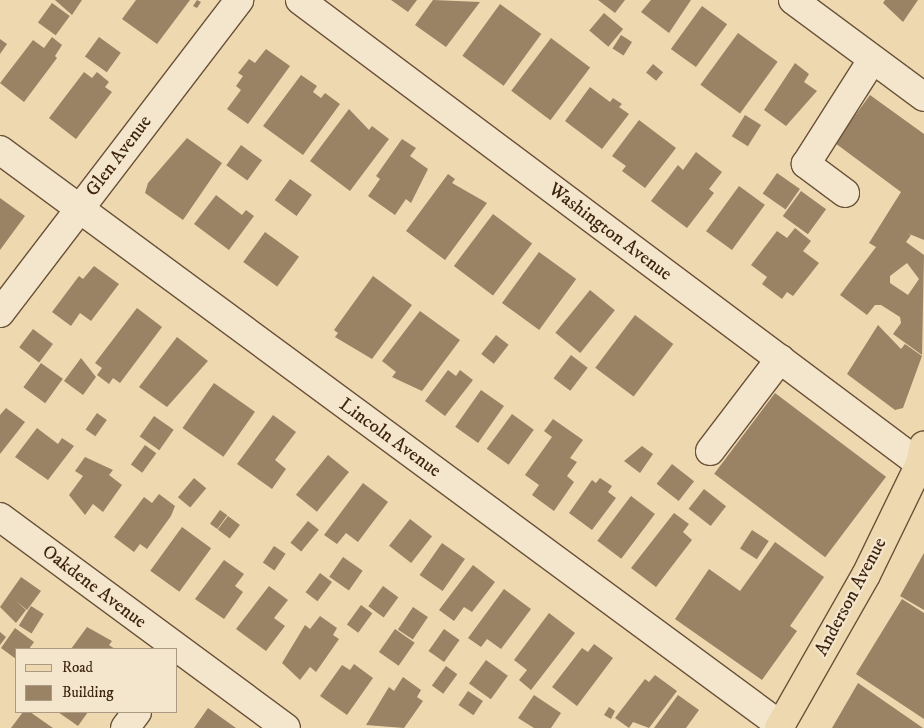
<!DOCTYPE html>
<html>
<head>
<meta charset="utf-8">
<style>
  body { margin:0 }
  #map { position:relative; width:924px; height:728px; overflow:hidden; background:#eed8b0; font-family:"IM FELL DW Pica",serif }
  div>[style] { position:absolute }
  .building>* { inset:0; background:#9a8264; transform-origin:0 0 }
  .roads { filter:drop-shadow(1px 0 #6a5239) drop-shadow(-1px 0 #6a5239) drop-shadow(0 1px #6a5239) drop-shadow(0 -1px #6a5239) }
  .minor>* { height:28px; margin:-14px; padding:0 14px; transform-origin:14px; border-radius:14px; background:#f4e6cc }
  .major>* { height:28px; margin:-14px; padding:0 14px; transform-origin:14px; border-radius:14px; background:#eed8b0 }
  span { translate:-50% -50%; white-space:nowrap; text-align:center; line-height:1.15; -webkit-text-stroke:4.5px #f4e6cc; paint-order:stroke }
  .street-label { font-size:19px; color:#3e2511 }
  .legend { position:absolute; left:15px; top:648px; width:162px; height:65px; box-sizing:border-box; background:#f4e6cc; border:1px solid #ab9981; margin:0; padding:6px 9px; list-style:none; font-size:15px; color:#3e2511 }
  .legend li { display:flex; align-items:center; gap:10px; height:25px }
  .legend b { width:25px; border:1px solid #ab9981 }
</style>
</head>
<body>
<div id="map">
  <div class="building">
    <i style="clip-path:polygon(55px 0,82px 0,72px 15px)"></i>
    <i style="clip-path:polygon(136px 0,190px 0,157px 44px,122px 19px)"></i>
    <i style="clip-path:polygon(197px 0,201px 2px,197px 8px,193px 6px)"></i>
    <i style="clip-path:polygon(391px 0,417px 0,408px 12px)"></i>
    <i style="clip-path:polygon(433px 0,480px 2px,446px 47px,415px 25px)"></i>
    <i style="clip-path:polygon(598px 0,625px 0,615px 13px)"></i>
    <i style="clip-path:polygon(651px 0,691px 0,669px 33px,641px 12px)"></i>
    <i style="clip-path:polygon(885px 0,918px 0,903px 22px,883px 3px)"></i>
    <i style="left:52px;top:3px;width:22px;height:24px;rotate:36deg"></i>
    <i style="left:500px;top:4px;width:51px;height:64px;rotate:36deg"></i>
    <i style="left:702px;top:6px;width:31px;height:53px;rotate:36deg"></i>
    <i style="left:604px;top:13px;width:25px;height:23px;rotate:40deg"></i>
    <i style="left:738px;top:33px;width:49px;height:64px;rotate:36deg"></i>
    <i style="left:621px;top:35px;width:13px;height:16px;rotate:32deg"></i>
    <i style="clip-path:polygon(52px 37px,62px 45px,55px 56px,57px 58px,24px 102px,0 83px,33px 40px,44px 48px)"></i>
    <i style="left:99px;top:37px;width:27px;height:24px;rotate:36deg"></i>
    <i style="left:551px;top:38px;width:49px;height:66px;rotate:37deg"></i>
    <i style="clip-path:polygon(0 39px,7px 44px,0 54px)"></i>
    <i style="clip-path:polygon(266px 49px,290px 66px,248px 124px,227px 109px,241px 90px,236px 86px,243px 76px,238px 73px,249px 59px,255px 63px)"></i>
    <i style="clip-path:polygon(795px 63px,809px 74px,804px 82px,817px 91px,786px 126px,764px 110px)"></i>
    <i style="left:653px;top:64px;width:13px;height:11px;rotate:39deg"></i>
    <i style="clip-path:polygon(84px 72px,92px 78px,97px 72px,109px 82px,105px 87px,112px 92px,76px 139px,49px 118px)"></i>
    <i style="clip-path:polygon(301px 75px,317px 86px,313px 92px,321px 98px,325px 93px,340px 104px,303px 155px,263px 126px)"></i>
    <i style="clip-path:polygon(590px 87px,610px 102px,613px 98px,622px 104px,619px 107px,629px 114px,602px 149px,565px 121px)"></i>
    <i style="clip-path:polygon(evenodd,870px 95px,924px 134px,924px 240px,907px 233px,911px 235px,906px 242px,924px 255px,922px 355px,893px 334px,901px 323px,900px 317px,881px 305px,875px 305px,867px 315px,840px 295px,876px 247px,869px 243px,901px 192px,835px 143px,870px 95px,907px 263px,919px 279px,908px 295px,890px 283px,890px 276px,907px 263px)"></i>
    <i style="clip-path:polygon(349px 109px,369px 130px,372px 126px,389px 139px,350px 191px,310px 161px)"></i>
    <i style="left:745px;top:115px;width:19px;height:25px;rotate:32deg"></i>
    <i style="clip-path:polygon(639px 120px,676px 148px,645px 188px,622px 171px,626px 166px,612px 156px)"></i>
    <i style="clip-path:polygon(187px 138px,222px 163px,183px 220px,145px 193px,148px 183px)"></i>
    <i style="clip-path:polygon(402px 139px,416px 148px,410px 156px,428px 169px,411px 203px,406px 199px,395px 215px,368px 196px,380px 179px,376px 176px)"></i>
    <i style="left:241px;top:145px;width:26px;height:25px;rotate:36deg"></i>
    <i style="clip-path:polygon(696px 152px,722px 172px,709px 189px,714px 193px,687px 228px,651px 201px,678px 165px,683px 170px)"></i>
    <i style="left:777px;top:173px;width:28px;height:25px;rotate:35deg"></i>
    <i style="clip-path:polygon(448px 174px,455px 179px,452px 183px,487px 203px,445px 260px,406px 231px)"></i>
    <i style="left:290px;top:179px;width:27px;height:26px;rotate:36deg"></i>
    <i style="left:739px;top:186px;width:32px;height:56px;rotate:36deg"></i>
    <i style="left:801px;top:191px;width:31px;height:31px;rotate:36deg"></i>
    <i style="clip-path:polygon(216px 195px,242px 215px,246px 210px,254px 216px,229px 250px,194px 224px)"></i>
    <i style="clip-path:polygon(0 198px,25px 216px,0 250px)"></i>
    <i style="left:493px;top:214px;width:49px;height:65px;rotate:37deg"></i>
    <i style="clip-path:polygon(795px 228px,811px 241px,803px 251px,819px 263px,793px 296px,787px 292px,782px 299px,762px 284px,767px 277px,751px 265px,777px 231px,787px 238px)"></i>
    <i style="left:265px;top:232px;width:42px;height:37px;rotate:36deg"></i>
    <i style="left:539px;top:252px;width:46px;height:63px;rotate:36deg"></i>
    <i style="clip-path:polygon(94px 266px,119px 284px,91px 321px,80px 313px,71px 326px,52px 312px,79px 276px,83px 279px)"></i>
    <i style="clip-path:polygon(373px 276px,412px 305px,372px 359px,335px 337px,338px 333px,334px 330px)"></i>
    <i style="left:590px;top:290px;width:32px;height:55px;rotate:39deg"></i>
    <i style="clip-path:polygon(137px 308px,162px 327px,120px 383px,113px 378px,109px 384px,97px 375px,102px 368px,95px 363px)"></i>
    <i style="clip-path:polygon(420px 311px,460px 340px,422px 391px,392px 377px,396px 372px,382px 361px)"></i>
    <i style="left:635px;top:315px;width:48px;height:66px;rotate:37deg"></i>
    <i style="clip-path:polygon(878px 325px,901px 349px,905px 344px,922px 356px,903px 408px,895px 410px,847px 374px)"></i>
    <i style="left:33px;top:329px;width:25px;height:23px;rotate:37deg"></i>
    <i style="left:496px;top:335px;width:16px;height:24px;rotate:38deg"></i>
    <i style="clip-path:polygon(177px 337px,208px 361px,167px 407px,139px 387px)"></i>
    <i style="left:571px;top:355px;width:21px;height:29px;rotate:37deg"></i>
    <i style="clip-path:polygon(81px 358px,96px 377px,83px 395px,64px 381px)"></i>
    <i style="left:41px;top:363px;width:27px;height:30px;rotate:36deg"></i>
    <i style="clip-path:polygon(448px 370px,456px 376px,460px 370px,473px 380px,445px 416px,425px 401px)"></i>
    <i style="left:214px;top:383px;width:50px;height:55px;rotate:35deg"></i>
    <i style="left:481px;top:390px;width:28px;height:45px;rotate:35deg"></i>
    <i style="left:775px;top:393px;width:139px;height:101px;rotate:37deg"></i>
    <i style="clip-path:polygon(6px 408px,25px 422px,0 454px,0 415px)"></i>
    <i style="left:97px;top:413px;width:12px;height:20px;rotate:35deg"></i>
    <i style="left:512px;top:414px;width:27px;height:43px;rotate:36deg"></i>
    <i style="clip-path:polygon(273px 415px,296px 432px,275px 460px,286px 469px,272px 489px,237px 464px)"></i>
    <i style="left:154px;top:416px;width:24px;height:25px;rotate:35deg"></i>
    <i style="clip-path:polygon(553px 419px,583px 440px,570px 458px,577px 462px,567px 476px,574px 482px,554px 511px,532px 495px,539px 485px,525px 475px,552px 437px,544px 431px)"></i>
    <i style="clip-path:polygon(37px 428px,58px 444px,62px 438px,74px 446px,48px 480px,15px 457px)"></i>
    <i style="left:145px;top:445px;width:14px;height:24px;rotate:36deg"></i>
    <i style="clip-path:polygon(642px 446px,653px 454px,640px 473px,624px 461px)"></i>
    <i style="left:328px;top:455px;width:27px;height:51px;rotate:39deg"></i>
    <i style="clip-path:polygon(85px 457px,113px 470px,109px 475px,122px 485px,103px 512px,93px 504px,85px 515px,69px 495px,83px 476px,75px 471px)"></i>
    <i style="left:672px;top:464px;width:28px;height:25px;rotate:38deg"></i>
    <i style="left:194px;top:478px;width:16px;height:25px;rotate:40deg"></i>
    <i style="clip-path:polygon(600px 478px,612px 486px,608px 492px,616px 498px,592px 530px,569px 513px,592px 480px,596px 483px)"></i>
    <i style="clip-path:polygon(363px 483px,388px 502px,358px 542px,346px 533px,337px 544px,324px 535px)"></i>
    <i style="left:704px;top:489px;width:28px;height:25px;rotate:38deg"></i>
    <i style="clip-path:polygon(159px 494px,175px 506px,171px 516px,147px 549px,140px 544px,134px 552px,114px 537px,144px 497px,152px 503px)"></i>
    <i style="left:631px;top:496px;width:30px;height:56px;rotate:37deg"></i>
    <i style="left:220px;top:510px;width:9px;height:17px;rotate:36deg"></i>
    <i style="clip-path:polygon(674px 513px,689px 524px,683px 532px,692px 540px,656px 587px,631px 568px)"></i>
    <i style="left:228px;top:516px;width:15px;height:17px;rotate:37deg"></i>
    <i style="left:410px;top:519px;width:28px;height:34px;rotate:38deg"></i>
    <i style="left:308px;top:521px;width:14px;height:28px;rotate:39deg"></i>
    <i style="left:182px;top:527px;width:36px;height:54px;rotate:36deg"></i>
    <i style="left:752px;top:530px;width:20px;height:22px;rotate:33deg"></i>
    <i style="clip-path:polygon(775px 542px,824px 577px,790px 626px,797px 631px,762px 680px,675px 619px,709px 569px,740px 591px)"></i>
    <i style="left:442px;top:543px;width:28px;height:39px;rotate:35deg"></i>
    <i style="left:274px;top:546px;width:14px;height:20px;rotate:34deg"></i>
    <i style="clip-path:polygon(924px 553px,924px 610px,900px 596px)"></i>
    <i style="left:343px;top:557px;width:24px;height:24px;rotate:35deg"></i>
    <i style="clip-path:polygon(224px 560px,244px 574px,235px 586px,243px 592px,224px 619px,195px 599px)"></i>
    <i style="clip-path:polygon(473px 565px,495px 582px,472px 612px,464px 607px,454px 621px,439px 610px)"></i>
    <i style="left:320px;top:573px;width:15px;height:24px;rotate:37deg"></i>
    <i style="clip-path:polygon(21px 577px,41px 591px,27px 610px,15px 600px,26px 610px,16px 623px,0 607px)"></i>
    <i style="clip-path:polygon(269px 586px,288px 600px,274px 618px,285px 626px,266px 651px,236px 629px)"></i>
    <i style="left:383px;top:586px;width:19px;height:25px;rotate:36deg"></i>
    <i style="clip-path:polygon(504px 589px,531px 609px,501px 649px,487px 639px,481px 647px,468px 638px)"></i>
    <i style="clip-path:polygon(902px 599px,924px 613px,924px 719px,856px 674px)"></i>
    <i style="left:361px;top:605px;width:14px;height:24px;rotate:36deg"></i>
    <i style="left:31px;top:606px;width:15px;height:23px;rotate:32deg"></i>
    <i style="left:413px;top:607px;width:18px;height:27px;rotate:34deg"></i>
    <i style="clip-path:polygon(549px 613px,575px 633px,531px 690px,519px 680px,527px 670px,514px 660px)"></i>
    <i style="clip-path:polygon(320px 616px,337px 628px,333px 635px,339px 639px,316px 672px,310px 667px,300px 680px,282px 663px,305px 625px,310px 629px)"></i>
    <i style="clip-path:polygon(87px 627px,112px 641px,109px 645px,115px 649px,71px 649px)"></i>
    <i style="clip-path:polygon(15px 628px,34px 642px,29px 649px,16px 649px,16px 659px,1px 648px)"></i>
    <i style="left:395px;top:629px;width:24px;height:28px;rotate:35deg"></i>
    <i style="left:444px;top:629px;width:19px;height:27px;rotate:35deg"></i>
    <i style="clip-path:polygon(0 632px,6px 637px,0 645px)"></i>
    <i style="clip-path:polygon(594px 644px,613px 658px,577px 706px,552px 687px,582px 648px,588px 652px)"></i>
    <i style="left:486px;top:660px;width:27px;height:29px;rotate:36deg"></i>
    <i style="clip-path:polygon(354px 664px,373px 678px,347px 715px,320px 696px,342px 665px,350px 670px)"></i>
    <i style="left:446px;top:666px;width:14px;height:24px;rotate:36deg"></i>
    <i style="clip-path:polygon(655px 675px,677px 691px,649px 728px,633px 722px,629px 728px,615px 718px,645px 679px,649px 682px)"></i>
    <i style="clip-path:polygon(403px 677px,421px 690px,417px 697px,423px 701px,404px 728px,366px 725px,389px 687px,394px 691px)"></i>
    <i style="clip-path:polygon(858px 683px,923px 728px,832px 728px)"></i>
    <i style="left:468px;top:691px;width:18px;height:17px;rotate:34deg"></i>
    <i style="clip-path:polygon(534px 695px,561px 713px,551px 728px,534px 728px,518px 718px)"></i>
    <i style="clip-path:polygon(678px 695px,699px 710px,686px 728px,654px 728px)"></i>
    <i style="clip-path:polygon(609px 707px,615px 711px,611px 719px,604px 715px)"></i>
    <i style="clip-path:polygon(208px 708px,236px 728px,194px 728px)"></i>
    <i style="clip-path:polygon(23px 712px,30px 712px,53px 728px,11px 728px)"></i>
    <i style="clip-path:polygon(58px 712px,88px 712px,78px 726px)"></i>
  </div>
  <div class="roads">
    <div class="minor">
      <i style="left:300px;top:0;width:774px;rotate:36.81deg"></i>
      <i style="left:793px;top:0;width:163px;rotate:36.5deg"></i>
      <i style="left:0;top:150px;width:969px;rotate:36.4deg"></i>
      <i style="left:845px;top:193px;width:49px;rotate:-143.4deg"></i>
      <i style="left:806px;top:164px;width:123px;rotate:-57.6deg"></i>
      <i style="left:0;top:313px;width:394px;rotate:-52.6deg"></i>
      <i style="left:710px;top:451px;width:116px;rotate:-52.7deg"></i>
      <i style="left:0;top:517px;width:355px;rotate:36.4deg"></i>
      <i style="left:125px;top:728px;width:20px;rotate:-53deg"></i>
    </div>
    <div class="major">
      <i style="left:779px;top:728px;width:176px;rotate:-60.4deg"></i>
      <i style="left:866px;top:575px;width:123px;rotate:-64.1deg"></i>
      <i style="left:920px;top:464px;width:19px;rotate:-78deg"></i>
    </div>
  </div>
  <div class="street-label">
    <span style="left:119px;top:156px;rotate:-53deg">Glen Avenue</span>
    <span style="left:610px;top:232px;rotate:37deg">Washington Avenue</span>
    <span style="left:390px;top:438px;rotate:36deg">Lincoln Avenue</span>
    <span style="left:94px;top:587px;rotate:37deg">Oakdene Avenue</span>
    <span style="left:851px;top:597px;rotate:-62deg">Anderson Avenue</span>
  </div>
  <ul class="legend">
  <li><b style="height:6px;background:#eed8b0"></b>Road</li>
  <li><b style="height:14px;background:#9a8264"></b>Building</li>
  </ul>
</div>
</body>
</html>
